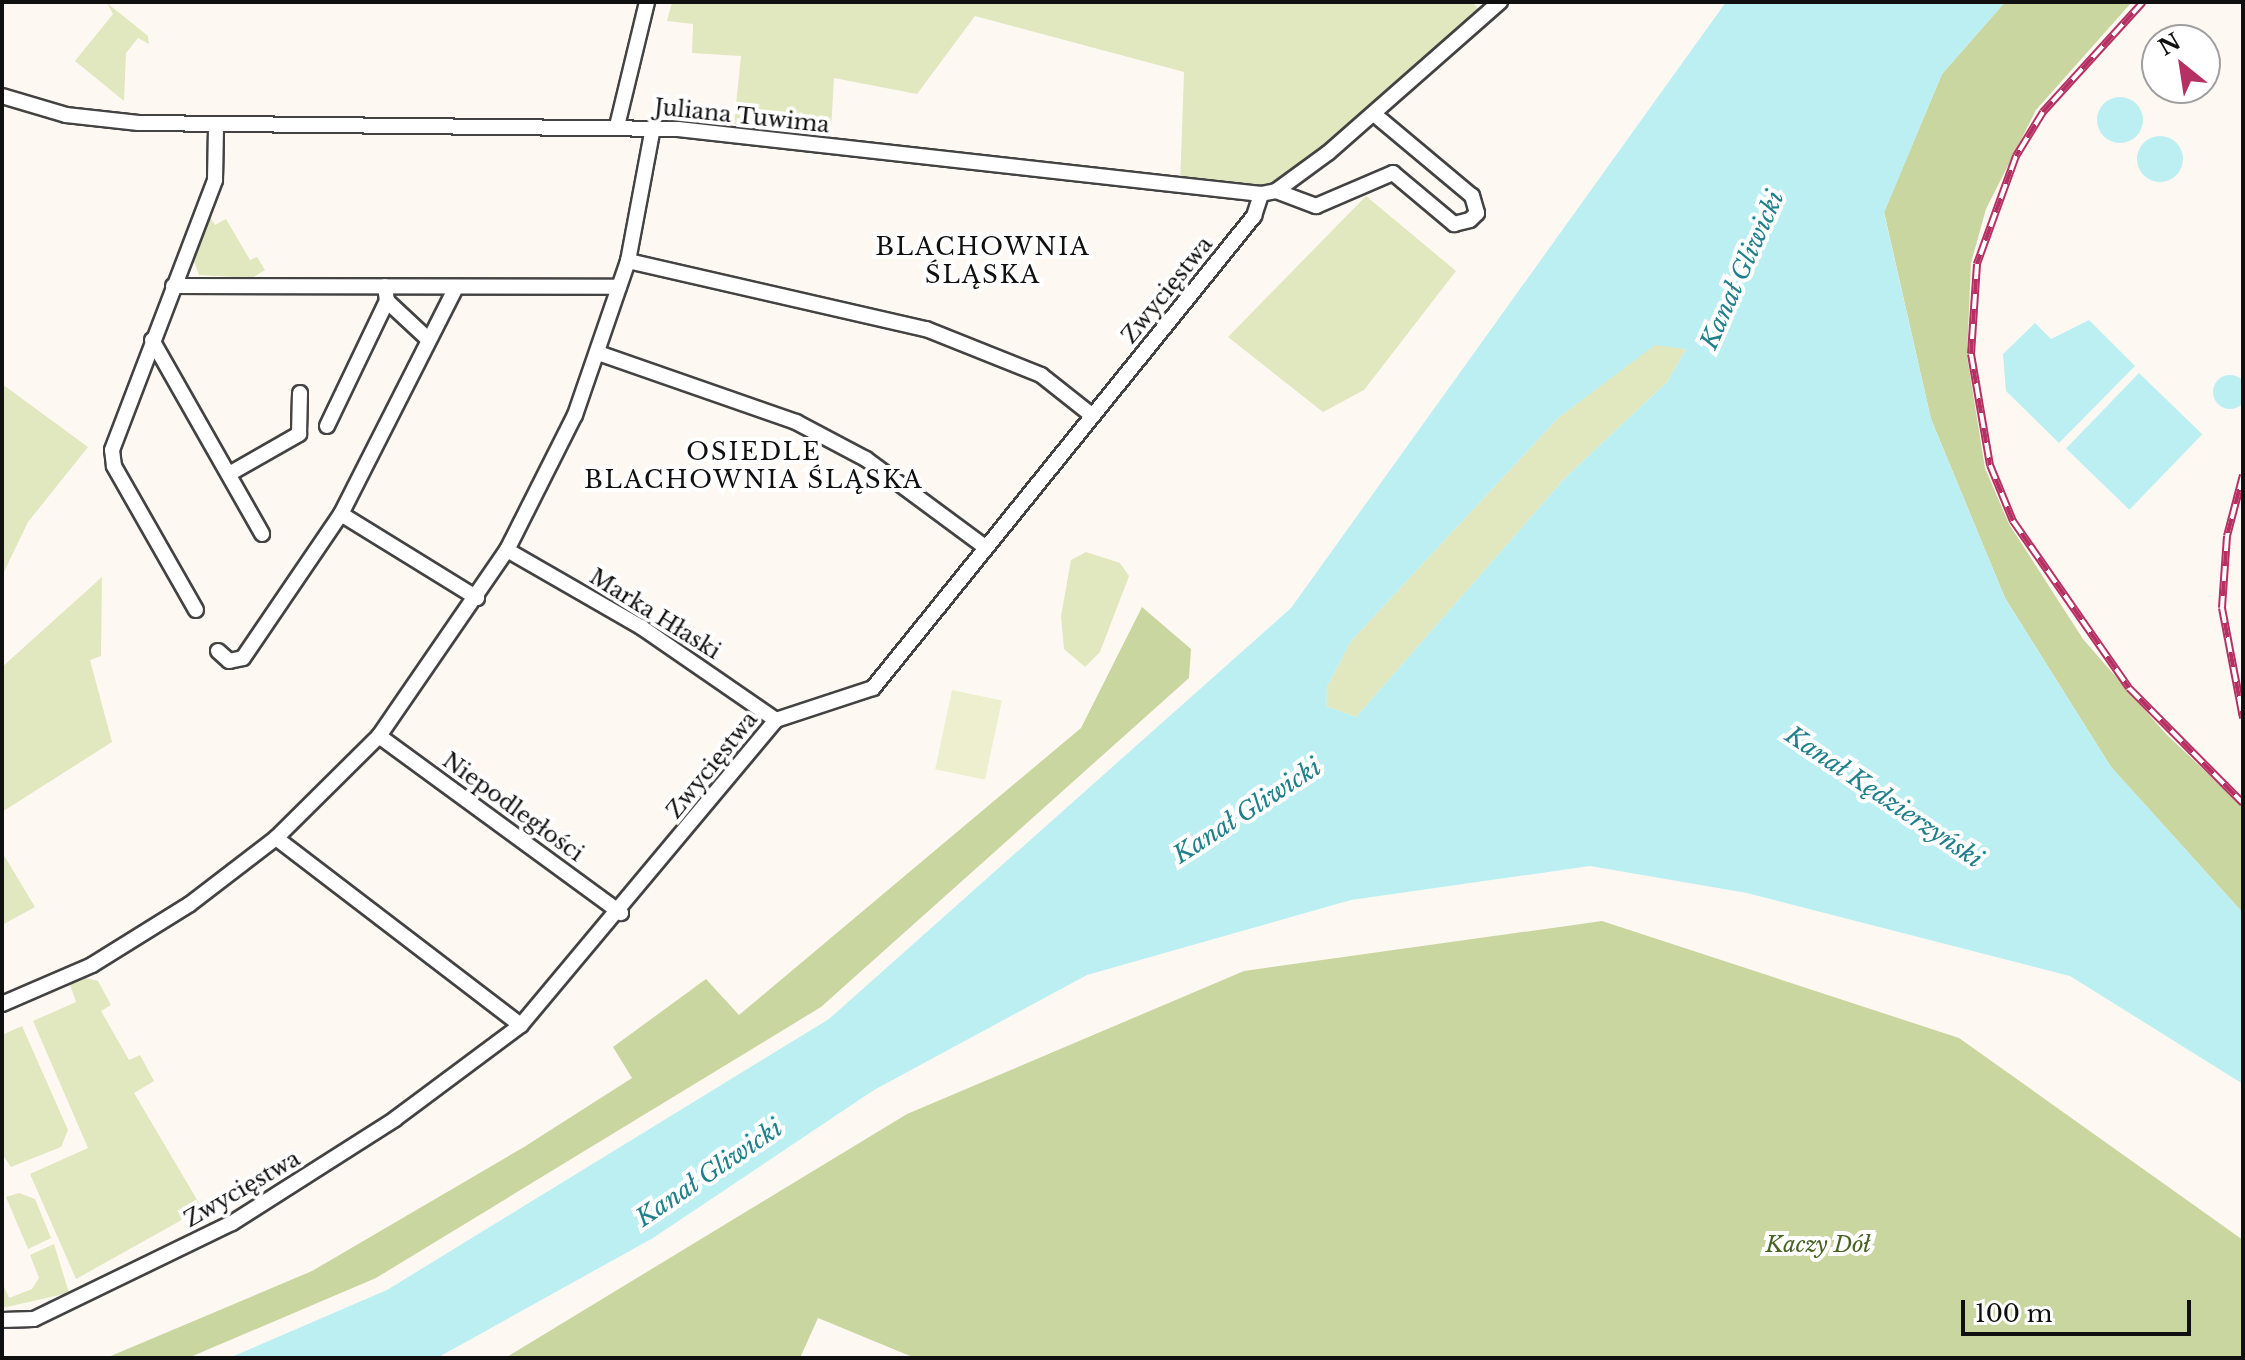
<!DOCTYPE html>
<html>
<head>
<meta charset="utf-8">
<style>
  body { margin:0 }
  #map { position:relative; width:2245px; height:1360px; overflow:hidden; background:#fef8f3; font-family:"Libre Baskerville",serif }
  div>[style] { position:absolute }
  .green>* { inset:0; background:#e1e7be }
  .forest>* { inset:0; background:#cad69f }
  .pitch>* { inset:0; background:#eeefcf; transform-origin:0 0 }
  .water>* { inset:0; background:#bbeff2; transform-origin:0 0 }
  .round { border-radius:50% }
  .roads { filter:drop-shadow(2px 0 #434343) drop-shadow(-2px 0 #434343) drop-shadow(0 2px #434343) drop-shadow(0 -2px #434343) }
  .minor>* { height:14px; margin:-7px; padding:0 7px; transform-origin:7px; border-radius:7px; background:#fff }
  .rail>* { height:8px; margin-top:-4px; transform-origin:0; background:repeating-linear-gradient(90deg,#fff 0 15px,#b63163 0 30px); box-sizing:border-box; border-block:2px solid #b63163 }
  span { translate:-50% -50%; white-space:nowrap; text-align:center; line-height:1.15; -webkit-text-stroke:8px #fff; paint-order:stroke }
  .street-label { font-size:22px; color:#101010 }
  .park-label { font-size:22px; color:#466324; font-style:italic }
  .neighbourhood-label { font-size:24px; color:#101010; letter-spacing:2px }
  .water-label { font-size:24px; color:#1f808b; font-style:italic }
  .frame { position:absolute; inset:0; border:4px solid #101010; pointer-events:none }
  .north { position:absolute; left:2141px; top:24px; width:80px; height:80px; box-sizing:border-box; background:#fff; border:2px solid #9f9f9f; border-radius:50%; rotate:330deg; font-size:22px; font-weight:700; line-height:32px; text-align:center; color:#101010 }
  .north::after { content:''; display:block; margin:auto; width:28px; height:36px; background:#b63163; clip-path:polygon(50% 0,100% 100%,50% 72%,0 100%) }
  .scale { position:absolute; left:1961px; top:1300px; width:230px; height:36px; box-sizing:border-box; border:4px solid #101010; border-top:0; padding-left:10px; font-size:24px; line-height:28px; white-space:nowrap; color:#101010; -webkit-text-stroke:6px #fff; paint-order:stroke }
</style>
</head>
<body>
<div id="map">
  <div class="green">
    <i style="clip-path:polygon(672px 2px,1472px 2px,1485px 16px,1276px 191px,1180px 187px,1184px 72px,975px 16px,917px 94px,834px 78px,831px 130px,734px 124px,741px 56px,692px 53px,693px 24px,667px 21px)"></i>
    <i style="clip-path:polygon(107px 3px,148px 36px,149px 44px,138px 38px,126px 53px,124px 101px,75px 61px,113px 14px)"></i>
    <i style="clip-path:polygon(1366px 196px,1456px 271px,1364px 390px,1323px 412px,1228px 337px)"></i>
    <i style="clip-path:polygon(207px 213px,215px 225px,226px 219px,250px 260px,257px 257px,265px 270px,252px 278px,199px 275px,192px 256px)"></i>
    <i style="clip-path:polygon(1655px 344px,1686px 349px,1667px 382px,1566px 477px,1356px 717px,1326px 706px,1327px 687px,1351px 641px,1558px 418px)"></i>
    <i style="clip-path:polygon(2px 384px,88px 447px,28px 522px,2px 576px)"></i>
    <i style="clip-path:polygon(1086px 552px,1120px 563px,1129px 576px,1100px 652px,1085px 667px,1064px 649px,1061px 616px,1071px 560px)"></i>
    <i style="clip-path:polygon(102px 577px,101px 656px,90px 660px,112px 742px,2px 812px,2px 667px)"></i>
    <i style="clip-path:polygon(2px 852px,35px 907px,2px 925px)"></i>
    <i style="clip-path:polygon(79px 976px,98px 981px,111px 1005px,101px 1011px,129px 1060px,140px 1055px,154px 1081px,134px 1093px,212px 1225px,196px 1212px,76px 1279px,30px 1174px,88px 1148px,33px 1021px,76px 1002px,69px 982px)"></i>
    <i style="clip-path:polygon(22px 1026px,68px 1130px,61px 1147px,11px 1167px,2px 1154px,2px 1035px)"></i>
    <i style="clip-path:polygon(19px 1193px,35px 1199px,51px 1238px,28px 1249px,6px 1197px)"></i>
    <i style="clip-path:polygon(54px 1244px,69px 1293px,2px 1308px,2px 1282px,9px 1298px,32px 1289px,39px 1278px,30px 1255px)"></i>
  </div>
  <div class="forest">
    <i style="clip-path:polygon(2005px 2px,2132px 2px,2036px 110px,1986px 209px,1971px 263px,1967px 356px,1985px 468px,2009px 524px,2083px 639px,2165px 733px,2243px 807px,2243px 913px,2111px 767px,2005px 598px,1931px 419px,1884px 212px,1942px 74px)"></i>
    <i style="clip-path:polygon(1142px 607px,1191px 649px,1189px 678px,821px 1007px,376px 1278px,188px 1358px,106px 1358px,312px 1271px,524px 1147px,632px 1078px,613px 1047px,706px 979px,739px 1015px,1081px 728px)"></i>
    <i style="clip-path:polygon(1602px 921px,1959px 1038px,2243px 1240px,2243px 1358px,915px 1358px,818px 1318px,800px 1358px,505px 1358px,907px 1114px,1244px 971px)"></i>
  </div>
  <div class="pitch">
    <i style="left:952px;top:690px;width:51px;height:81px;rotate:12deg"></i>
  </div>
  <div class="water">
    <i style="clip-path:polygon(evenodd,1726px 2px,2005px 2px,1942px 74px,1884px 213px,1931px 419px,2005px 598px,2111px 767px,2243px 913px,2243px 1084px,2070px 976px,1747px 893px,1590px 866px,1351px 900px,1087px 975px,874px 1090px,653px 1238px,437px 1358px,229px 1358px,387px 1290px,829px 1019px,1291px 608px,1726px 2px,1655px 345px,1686px 349px,1667px 382px,1566px 477px,1356px 717px,1326px 706px,1327px 687px,1351px 641px,1558px 418px,1655px 345px)"></i>
    <i class="round" style="left:2097px;top:97px;width:46px;height:46px"></i>
    <i class="round" style="left:2137px;top:136px;width:46px;height:46px"></i>
    <i style="clip-path:polygon(2089px 320px,2135px 366px,2059px 443px,2006px 391px,2003px 354px,2035px 323px,2051px 339px)"></i>
    <i style="left:2139px;top:373px;width:88px;height:105px;rotate:44deg"></i>
    <i class="round" style="left:2213px;top:375px;width:34px;height:34px"></i>
  </div>
  <div class="roads">
    <div class="minor">
      <i style="left:2px;top:96px;width:67px;rotate:16.5deg"></i>
      <i style="left:66px;top:115px;width:73px;rotate:6.3deg"></i>
      <i style="left:139px;top:123px;width:539px;rotate:0.64deg"></i>
      <i style="left:678px;top:129px;width:587px;rotate:6.36deg"></i>
      <i style="left:1261px;top:194px;width:15px;rotate:-11deg"></i>
      <i style="left:1276px;top:191px;width:64px;rotate:-36.2deg"></i>
      <i style="left:1328px;top:153px;width:229px;rotate:-41.3deg"></i>
      <i style="left:617px;top:126px;width:128px;rotate:-76.4deg"></i>
      <i style="left:1276px;top:191px;width:43px;rotate:20.6deg"></i>
      <i style="left:1316px;top:206px;width:84px;rotate:-23.2deg"></i>
      <i style="left:1393px;top:173px;width:80px;rotate:39.9deg"></i>
      <i style="left:1454px;top:224px;width:16px;rotate:-14deg"></i>
      <i style="left:1470px;top:220px;width:10px;rotate:-45deg"></i>
      <i style="left:1477px;top:213px;width:18px;rotate:-106deg"></i>
      <i style="left:1472px;top:196px;width:126px;rotate:-140.1deg"></i>
      <i style="left:628px;top:261px;width:306px;rotate:12.9deg"></i>
      <i style="left:926px;top:329px;width:124px;rotate:21.8deg"></i>
      <i style="left:1041px;top:375px;width:66px;rotate:38.3deg"></i>
      <i style="left:173px;top:286px;width:446px;rotate:0.1deg"></i>
      <i style="left:387px;top:301px;width:57px;rotate:42.9deg"></i>
      <i style="left:152px;top:340px;width:223px;rotate:60.4deg"></i>
      <i style="left:598px;top:353px;width:210px;rotate:19.2deg"></i>
      <i style="left:796px;top:422px;width:79px;rotate:27.9deg"></i>
      <i style="left:866px;top:459px;width:148px;rotate:36.5deg"></i>
      <i style="left:327px;top:426px;width:139px;rotate:-64.4deg"></i>
      <i style="left:387px;top:301px;width:15px;rotate:-98deg"></i>
      <i style="left:229px;top:474px;width:81px;rotate:-29.7deg"></i>
      <i style="left:299px;top:434px;width:41px;rotate:-88.6deg"></i>
      <i style="left:341px;top:514px;width:160px;rotate:31.7deg"></i>
      <i style="left:507px;top:550px;width:155px;rotate:29.9deg"></i>
      <i style="left:641px;top:627px;width:164px;rotate:34.6deg"></i>
      <i style="left:196px;top:610px;width:166px;rotate:-119.7deg"></i>
      <i style="left:114px;top:466px;width:16px;rotate:-97deg"></i>
      <i style="left:112px;top:450px;width:289px;rotate:-69.1deg"></i>
      <i style="left:215px;top:180px;width:54px;rotate:-88.9deg"></i>
      <i style="left:218px;top:651px;width:15px;rotate:42deg"></i>
      <i style="left:229px;top:661px;width:14px;rotate:-12deg"></i>
      <i style="left:243px;top:658px;width:174px;rotate:-55.8deg"></i>
      <i style="left:341px;top:514px;width:254px;rotate:-63.1deg"></i>
      <i style="left:379px;top:736px;width:300px;rotate:36.2deg"></i>
      <i style="left:276px;top:838px;width:308px;rotate:37.4deg"></i>
      <i style="left:2px;top:1004px;width:98px;rotate:-23.4deg"></i>
      <i style="left:92px;top:965px;width:115px;rotate:-31.9deg"></i>
      <i style="left:190px;top:904px;width:108px;rotate:-37.5deg"></i>
      <i style="left:276px;top:838px;width:145px;rotate:-44.7deg"></i>
      <i style="left:379px;top:736px;width:226px;rotate:-55.5deg"></i>
      <i style="left:507px;top:550px;width:151px;rotate:-63.3deg"></i>
      <i style="left:575px;top:415px;width:163px;rotate:-71deg"></i>
      <i style="left:628px;top:261px;width:135px;rotate:-79.4deg"></i>
      <i style="left:2px;top:1320px;width:32px;rotate:-2deg"></i>
      <i style="left:34px;top:1319px;width:220px;rotate:-25.9deg"></i>
      <i style="left:232px;top:1223px;width:193px;rotate:-32.5deg"></i>
      <i style="left:395px;top:1119px;width:157px;rotate:-36.7deg"></i>
      <i style="left:521px;top:1025px;width:398px;rotate:-50.1deg"></i>
      <i style="left:776px;top:720px;width:102px;rotate:-18.3deg"></i>
      <i style="left:873px;top:688px;width:607px;rotate:-51.09deg"></i>
      <i style="left:1254px;top:216px;width:23px;rotate:-72deg"></i>
    </div>
  </div>
  <div class="rail">
    <i style="left:2143px;top:2px;width:149px;rotate:132.3deg"></i>
    <i style="left:2043px;top:112px;width:52px;rotate:121.5deg"></i>
    <i style="left:2016px;top:156px;width:115px;rotate:109.9deg"></i>
    <i style="left:1977px;top:264px;width:90px;rotate:93.8deg"></i>
    <i style="left:1971px;top:354px;width:113px;rotate:80.3deg"></i>
    <i style="left:1990px;top:465px;width:61px;rotate:67.7deg"></i>
    <i style="left:2013px;top:521px;width:203px;rotate:55.2deg"></i>
    <i style="left:2129px;top:688px;width:162px;rotate:45.3deg"></i>
    <i style="left:2243px;top:475px;width:63px;rotate:104.7deg"></i>
    <i style="left:2227px;top:536px;width:72px;rotate:94deg"></i>
    <i style="left:2222px;top:608px;width:112px;rotate:79.2deg"></i>
  </div>
  <div class="street-label">
    <span style="left:742px;top:116px;rotate:6deg">Juliana Tuwima</span>
    <span style="left:1167px;top:290px;rotate:-51deg">Zwycięstwa</span>
    <span style="left:655px;top:614px;rotate:32deg">Marka Hłaski</span>
    <span style="left:712px;top:765px;rotate:-51deg">Zwycięstwa</span>
    <span style="left:513px;top:807px;rotate:36deg">Niepodległości</span>
    <span style="left:242px;top:1189px;rotate:-30deg">Zwycięstwa</span>
  </div>
  <div class="park-label">
    <span style="left:1818px;top:1245px">Kaczy Dół</span>
  </div>
  <div class="neighbourhood-label">
    <span style="left:983px;top:261px">BLACHOWNIA<br>ŚLĄSKA</span>
    <span style="left:754px;top:466px">OSIEDLE<br>BLACHOWNIA ŚLĄSKA</span>
  </div>
  <div class="water-label">
    <span style="left:1742px;top:270px;rotate:-66deg">Kanał Gliwicki</span>
    <span style="left:1884px;top:797px;rotate:34deg">Kanał Kędzierzyński</span>
    <span style="left:1247px;top:811px;rotate:-33deg">Kanał Gliwicki</span>
    <span style="left:709px;top:1173px;rotate:-34deg">Kanał Gliwicki</span>
  </div>
  <div class="frame"></div>
  <div class="north">N</div>
  <div class="scale">100 m</div>
</div>
</body>
</html>
